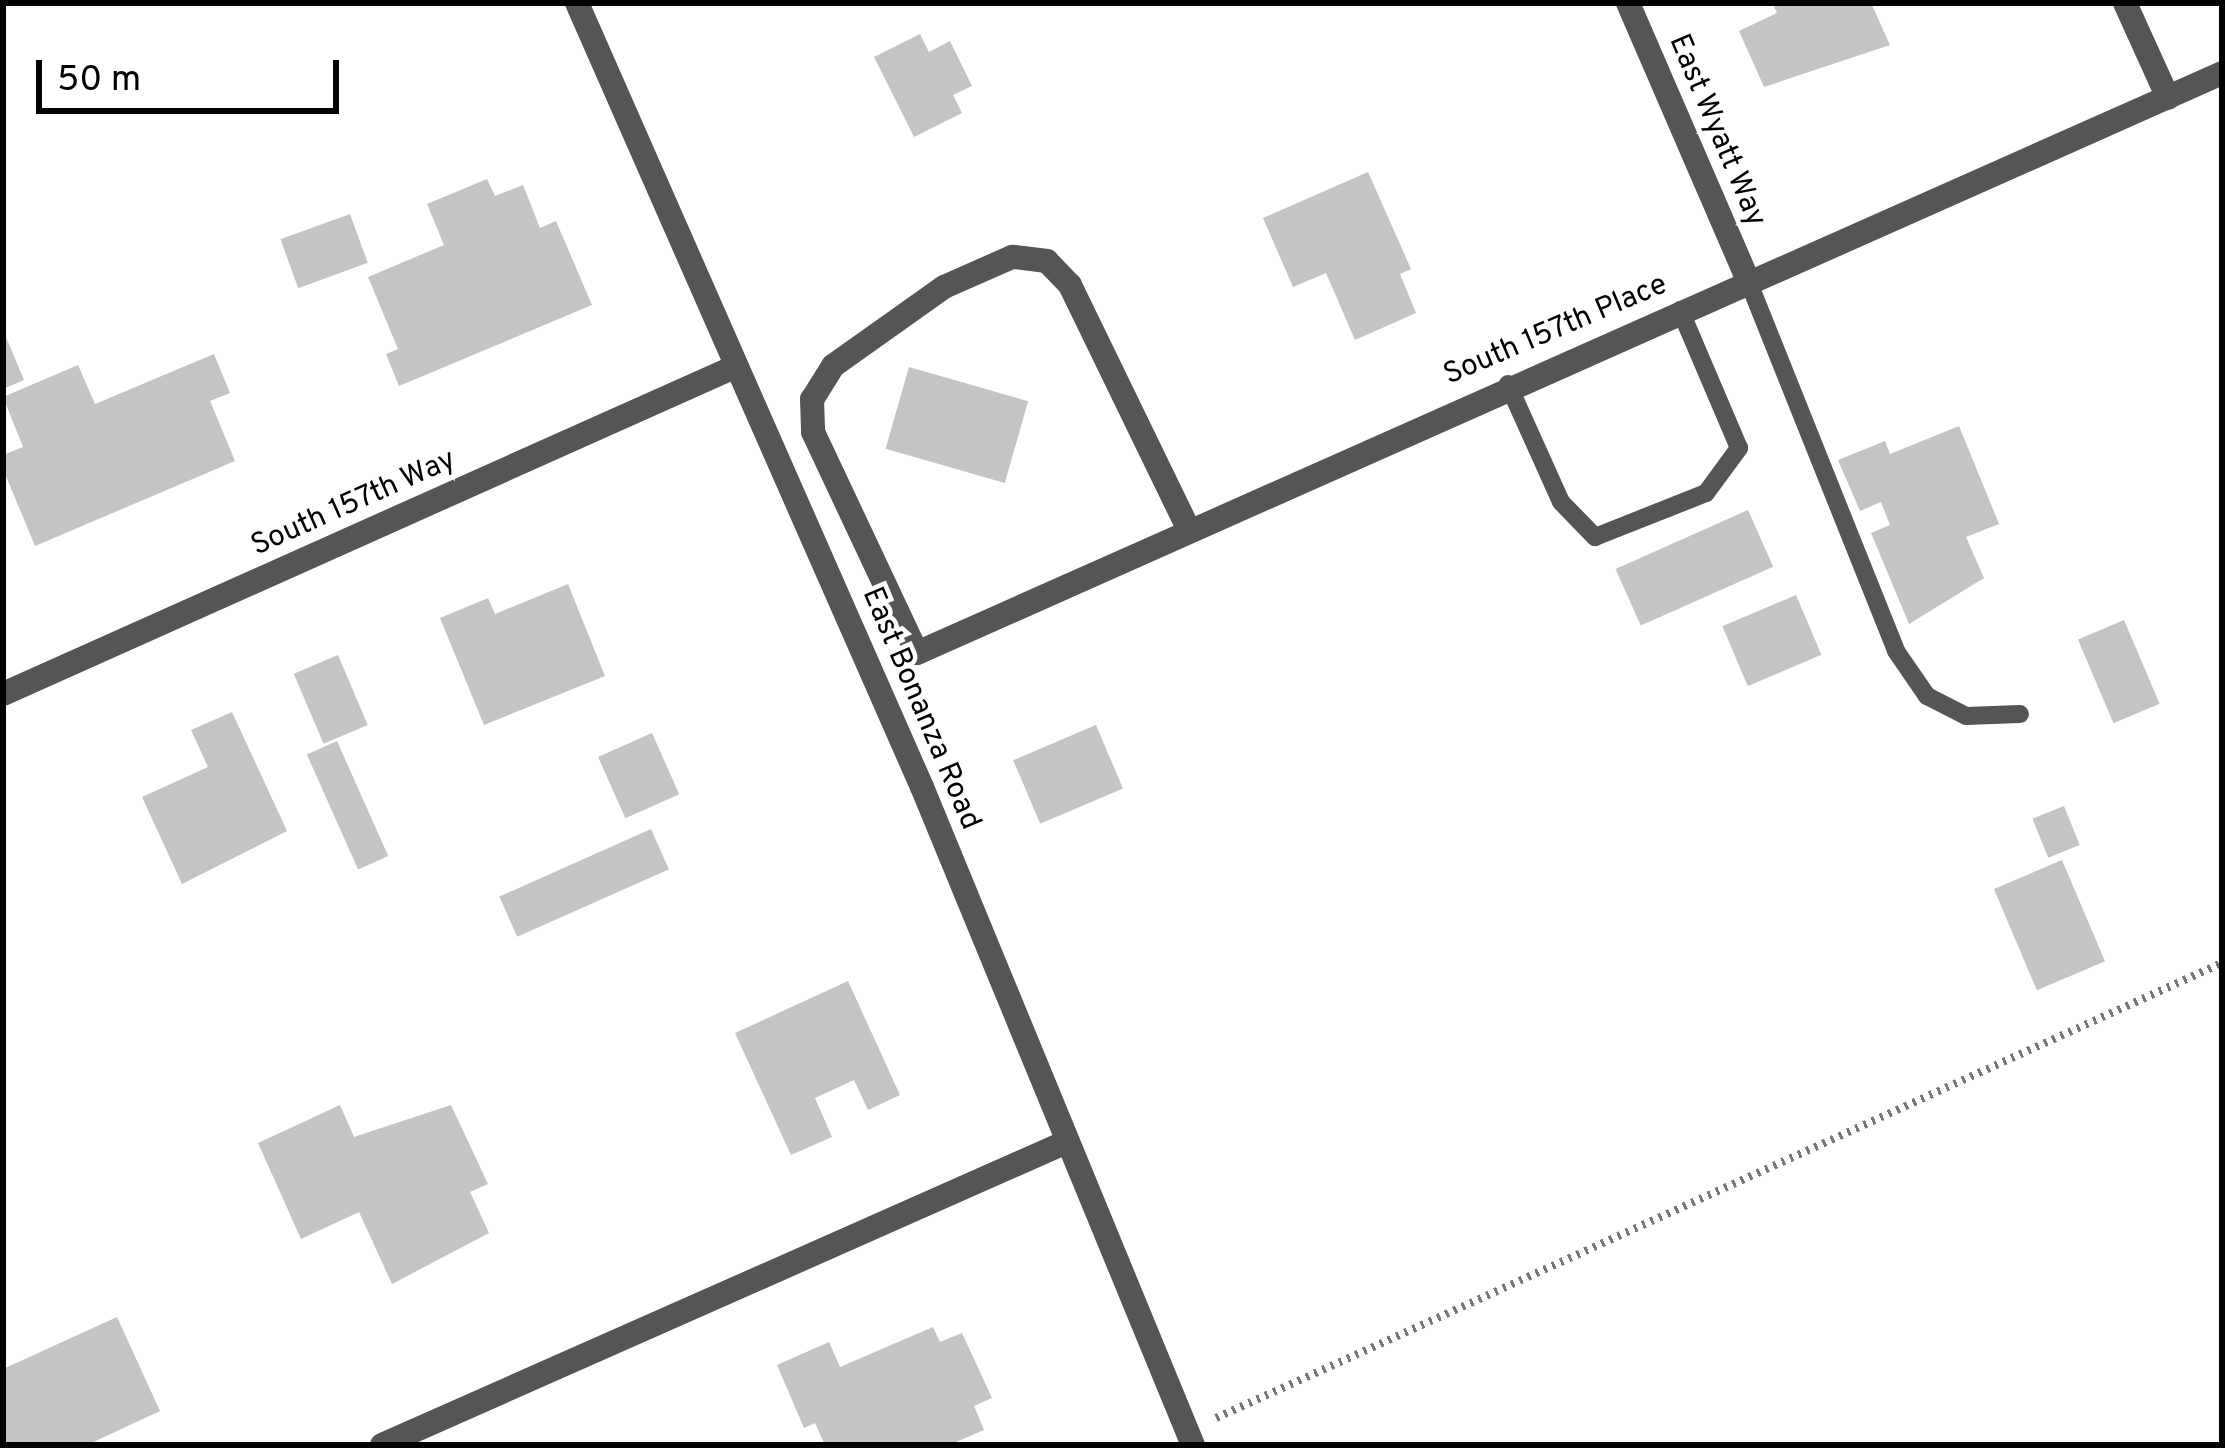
<!DOCTYPE html>
<html>
<head>
<meta charset="utf-8">
<style>
  body { margin:0 }
  #map { position:relative; width:2225px; height:1448px; overflow:hidden; background:#fff; font-family:Overpass,sans-serif }
  div>[style] { position:absolute }
  .building>* { inset:0; background:#c4c4c4; transform-origin:0 0 }
  .path>* { height:8px; margin-top:-4px; transform-origin:0; background:repeating-linear-gradient(90deg,#777 0 3px,transparent 0 9px) }
  .lane>* { height:18px; margin:-9px; padding:0 9px; transform-origin:9px; border-radius:9px; background:#555 }
  .street>* { height:24px; margin:-12px; padding:0 12px; transform-origin:12px; border-radius:12px; background:#555 }
  span { translate:-50% -50%; white-space:nowrap; text-align:center; line-height:1.15; -webkit-text-stroke:9px #fff; paint-order:stroke }
  .street-label { font-size:30px; color:#000 }
  .frame { position:absolute; inset:0; border:6px solid #000; pointer-events:none }
  .scale { position:absolute; left:36px; top:60px; width:303px; height:54px; box-sizing:border-box; border:6px solid #000; border-top:0; padding-left:15px; font-size:36px; line-height:42px; white-space:nowrap; color:#000; -webkit-text-stroke:9px #fff; paint-order:stroke }
</style>
</head>
<body>
<div id="map">
  <div class="building">
    <i style="clip-path:polygon(1772px 3px,1871px 3px,1890px 45px,1764px 87px,1739px 31px,1777px 13px)"></i>
    <i style="clip-path:polygon(920px 34px,929px 52px,950px 41px,972px 86px,953px 95px,962px 113px,914px 137px,874px 57px)"></i>
    <i style="clip-path:polygon(1368px 172px,1411px 269px,1400px 274px,1416px 313px,1355px 340px,1326px 273px,1293px 287px,1263px 218px)"></i>
    <i style="clip-path:polygon(487px 179px,495px 196px,523px 185px,540px 228px,556px 221px,592px 305px,399px 386px,386px 354px,398px 349px,368px 277px,444px 245px,427px 204px)"></i>
    <i style="left:350px;top:214px;width:52px;height:74px;rotate:70deg"></i>
    <i style="clip-path:polygon(3px 330px,24px 380px,3px 389px)"></i>
    <i style="clip-path:polygon(214px 354px,230px 393px,210px 401px,235px 461px,35px 546px,3px 469px,3px 455px,23px 447px,3px 397px,78px 365px,95px 404px)"></i>
    <i style="left:909px;top:367px;width:124px;height:85px;rotate:16deg"></i>
    <i style="clip-path:polygon(1959px 426px,1999px 524px,1966px 537px,1984px 578px,1909px 624px,1871px 533px,1890px 525px,1881px 502px,1860px 511px,1838px 460px,1885px 441px,1890px 454px)"></i>
    <i style="left:1748px;top:510px;width:62px;height:145px;rotate:66deg"></i>
    <i style="clip-path:polygon(568px 584px,605px 676px,484px 725px,440px 618px,488px 598px,495px 614px)"></i>
    <i style="left:1796px;top:595px;width:65px;height:80px;rotate:67deg"></i>
    <i style="left:2124px;top:620px;width:91px;height:50px;rotate:67deg"></i>
    <i style="left:338px;top:655px;width:76px;height:48px;rotate:67deg"></i>
    <i style="clip-path:polygon(232px 712px,287px 831px,182px 884px,142px 797px,208px 767px,191px 730px)"></i>
    <i style="left:1096px;top:725px;width:69px;height:90px;rotate:67deg"></i>
    <i style="left:652px;top:733px;width:67px;height:59px;rotate:66deg"></i>
    <i style="left:337px;top:741px;width:126px;height:33px;rotate:66deg"></i>
    <i style="left:2064px;top:806px;width:42px;height:34px;rotate:68deg"></i>
    <i style="left:651px;top:829px;width:44px;height:166px;rotate:66deg"></i>
    <i style="left:2062px;top:860px;width:110px;height:74px;rotate:67deg"></i>
    <i style="clip-path:polygon(848px 981px,900px 1095px,868px 1110px,854px 1080px,815px 1098px,832px 1137px,791px 1155px,735px 1033px)"></i>
    <i style="clip-path:polygon(340px 1105px,354px 1137px,451px 1105px,488px 1184px,470px 1192px,489px 1233px,392px 1284px,359px 1212px,301px 1239px,258px 1143px)"></i>
    <i style="clip-path:polygon(117px 1317px,160px 1411px,87px 1445px,3px 1445px,3px 1369px)"></i>
    <i style="clip-path:polygon(933px 1327px,940px 1342px,962px 1333px,992px 1398px,974px 1406px,984px 1430px,949px 1445px,825px 1445px,815px 1423px,804px 1428px,777px 1365px,829px 1342px,840px 1367px)"></i>
  </div>
  <div class="path">
    <i style="left:1216px;top:1418px;width:1104px;rotate:-24.34deg"></i>
  </div>
  <div class="lane">
    <i style="left:1749px;top:283px;width:396px;rotate:68.2deg"></i>
    <i style="left:1896px;top:651px;width:55px;rotate:55.4deg"></i>
    <i style="left:1927px;top:696px;width:44px;rotate:27.1deg"></i>
    <i style="left:1966px;top:716px;width:54px;rotate:-2.1deg"></i>
    <i style="left:1508px;top:384px;width:129px;rotate:65.8deg"></i>
    <i style="left:1561px;top:502px;width:49px;rotate:45.8deg"></i>
    <i style="left:1595px;top:537px;width:119px;rotate:-21.6deg"></i>
    <i style="left:1706px;top:493px;width:56px;rotate:-53.7deg"></i>
    <i style="left:1739px;top:448px;width:150px;rotate:-113.1deg"></i>
  </div>
  <div class="street">
    <i style="left:577px;top:3px;width:857px;rotate:66.25deg"></i>
    <i style="left:922px;top:787px;width:712px;rotate:67.62deg"></i>
    <i style="left:1628px;top:3px;width:305px;rotate:66.6deg"></i>
    <i style="left:2125px;top:3px;width:104px;rotate:65.6deg"></i>
    <i style="left:1186px;top:524px;width:266px;rotate:-115.9deg"></i>
    <i style="left:1070px;top:285px;width:33px;rotate:-134deg"></i>
    <i style="left:1047px;top:261px;width:35px;rotate:-173deg"></i>
    <i style="left:1012px;top:257px;width:74px;rotate:156.2deg"></i>
    <i style="left:944px;top:287px;width:136px;rotate:144.6deg"></i>
    <i style="left:833px;top:366px;width:39px;rotate:122deg"></i>
    <i style="left:812px;top:399px;width:33px;rotate:88deg"></i>
    <i style="left:813px;top:432px;width:244px;rotate:64.8deg"></i>
    <i style="left:917px;top:653px;width:1428px;rotate:-23.96deg"></i>
    <i style="left:3px;top:694px;width:796px;rotate:-24.09deg"></i>
    <i style="left:382px;top:1445px;width:746px;rotate:-23.88deg"></i>
  </div>
  <div class="street-label">
    <span style="left:1716px;top:131px;rotate:67deg">East Wyatt Way</span>
    <span style="left:1556px;top:331px;rotate:-23deg">South 157th Place</span>
    <span style="left:354px;top:504px;rotate:-24deg">South 157th Way</span>
    <span style="left:920px;top:709px;rotate:67deg">East Bonanza Road</span>
  </div>
  <div class="frame"></div>
  <div class="scale">50 m</div>
</div>
</body>
</html>
